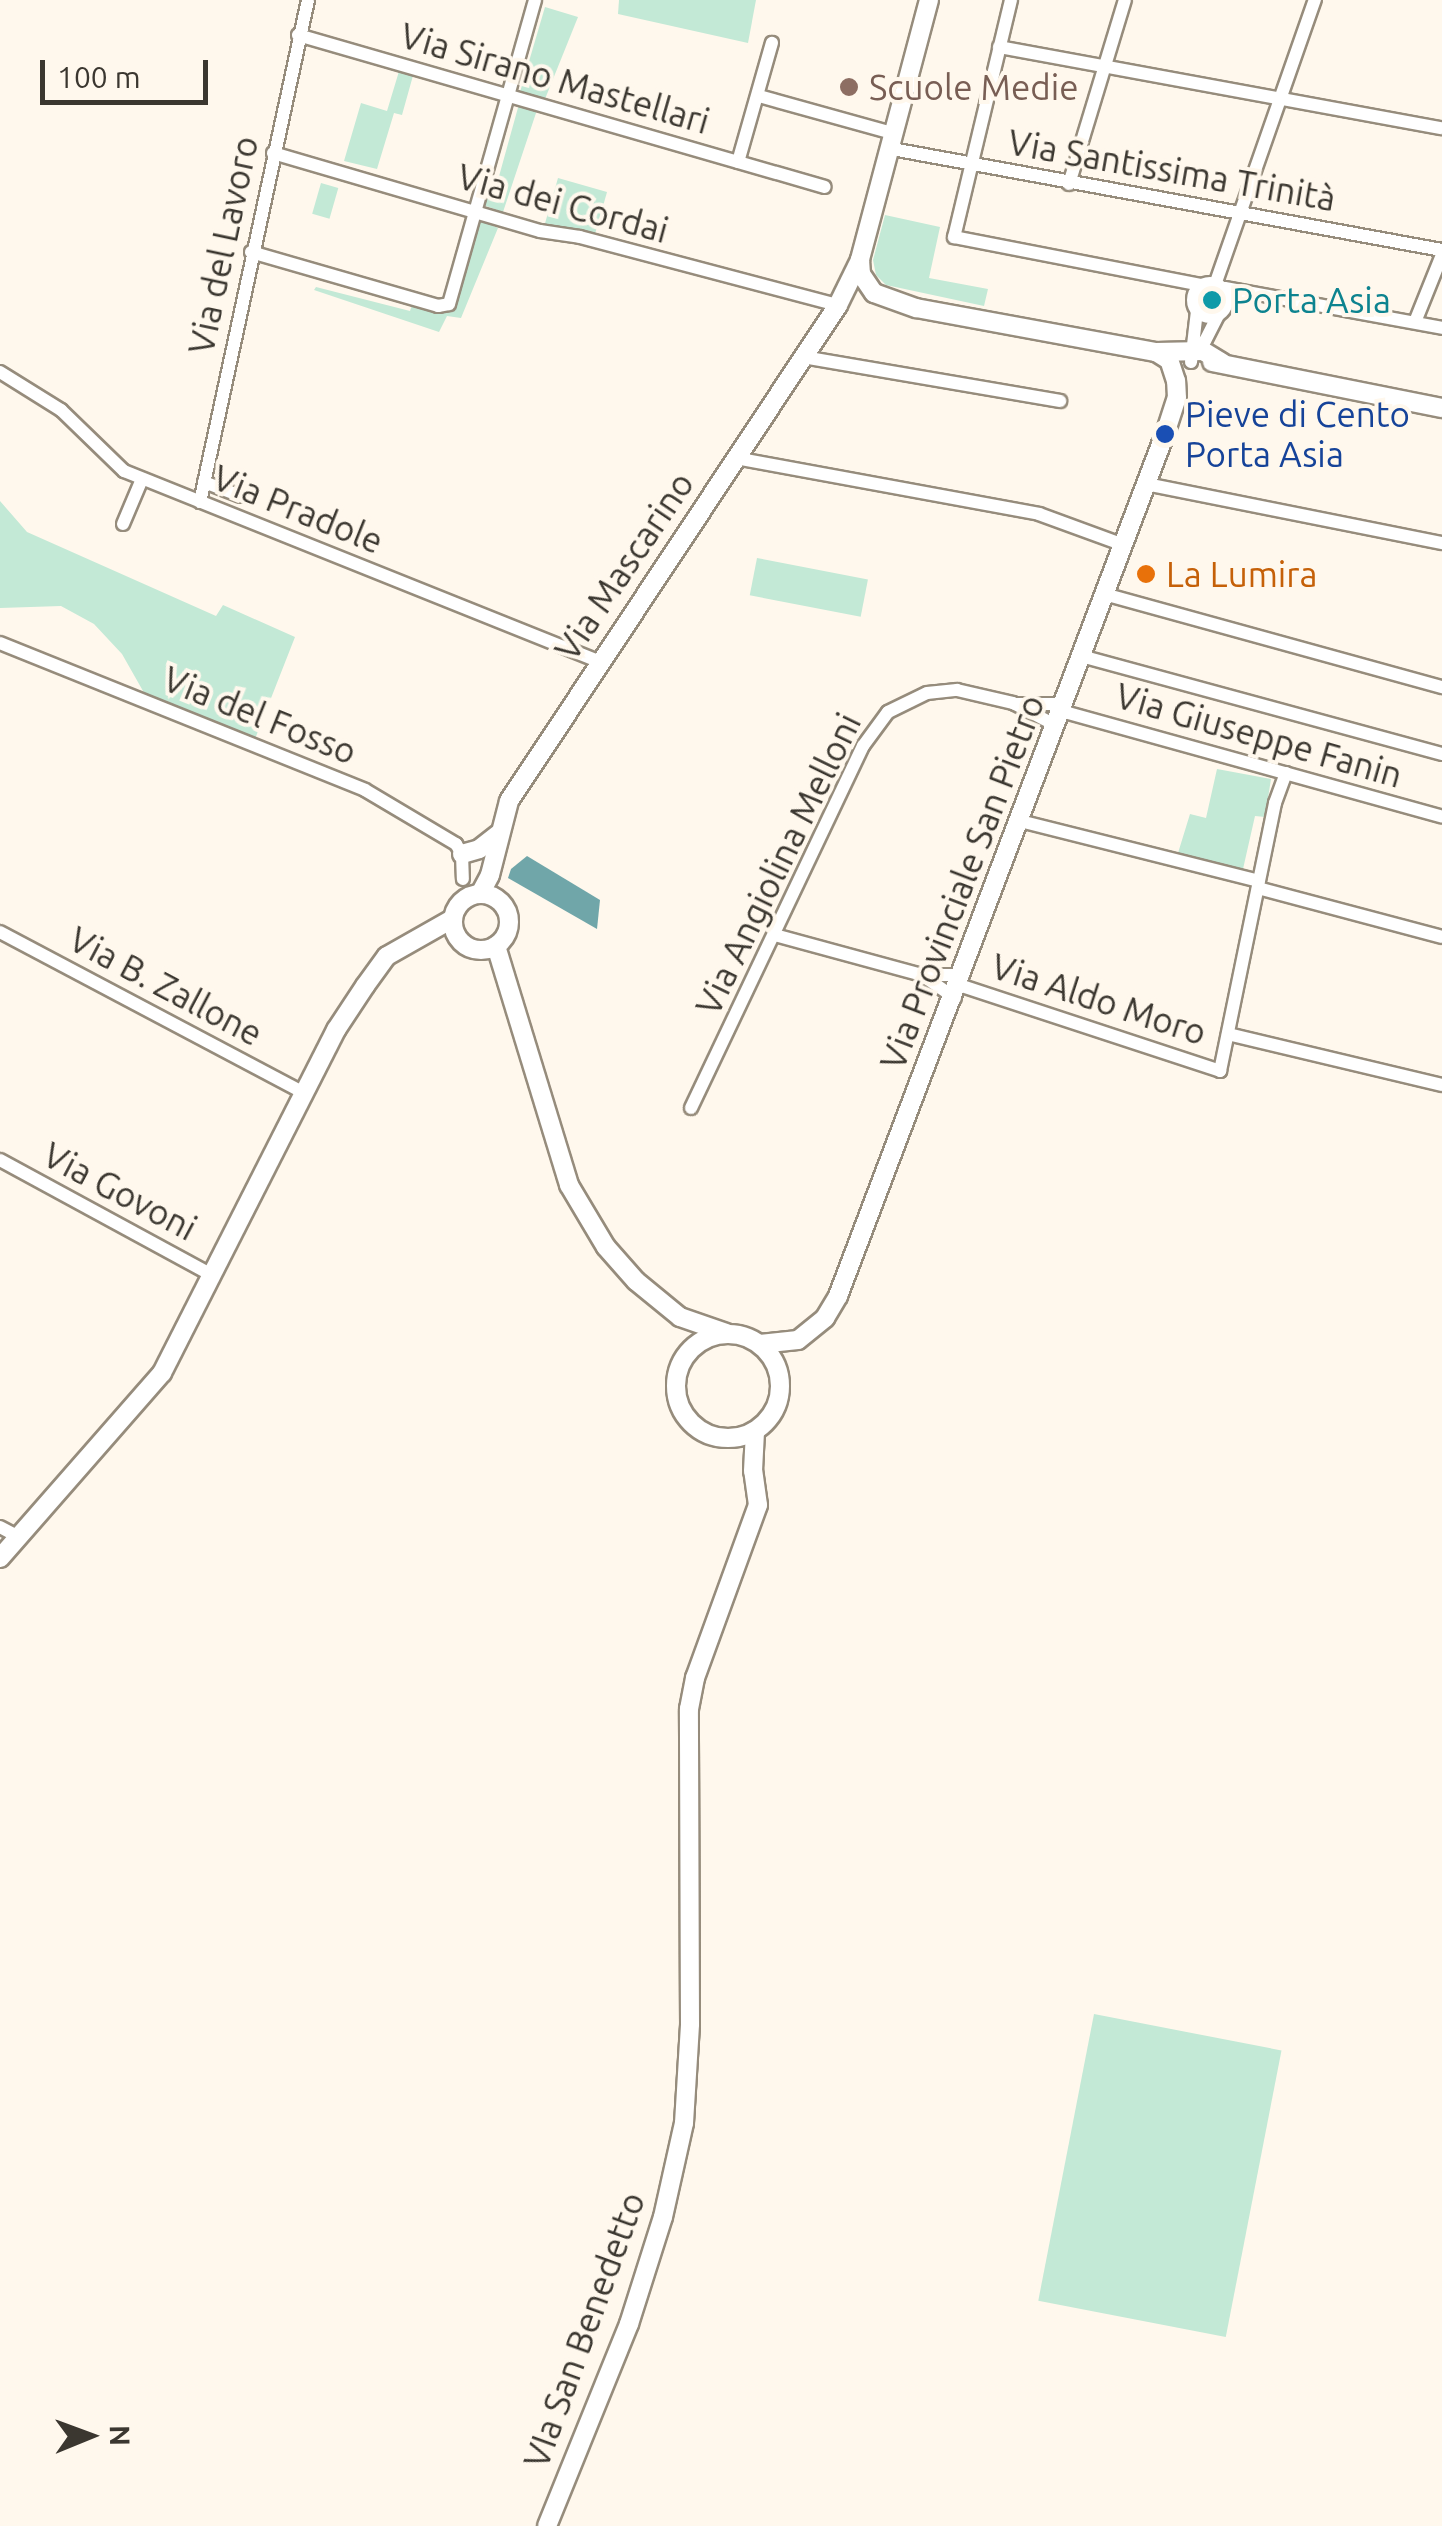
<!DOCTYPE html>
<html>
<head>
<meta charset="utf-8">
<style>
  body { margin:0 }
  #map { position:relative; width:1442px; height:2526px; overflow:hidden; background:#fff8ed; font-family:Ubuntu,sans-serif }
  div>[style] { position:absolute }
  .green>* { inset:0; background:#c3e9d6; transform-origin:0 0 }
  .water>* { inset:0; background:#70a6a9 }
  .roads { filter:drop-shadow(2px 0 #968c7c) drop-shadow(-2px 0 #968c7c) drop-shadow(0 2px #968c7c) drop-shadow(0 -2px #968c7c) }
  .street>* { height:12px; margin:-6px; padding:0 6px; transform-origin:6px; border-radius:6px; background:#fff }
  .street>.ring { margin:-6px; padding:0; box-sizing:content-box; background:none; border:12px solid #fff; border-radius:50% }
  .secondary>* { height:18px; margin:-9px; padding:0 9px; transform-origin:9px; border-radius:9px; background:#fff }
  .secondary>.ring { margin:-9px; padding:0; box-sizing:content-box; background:none; border:18px solid #fff; border-radius:50% }
  .dots>* { width:28px; height:28px; translate:-50% -50%; box-sizing:border-box; border:5px solid #fff8ed; border-radius:50% }
  span { translate:-50% -50%; white-space:nowrap; text-align:center; line-height:1.15; -webkit-text-stroke:8px #fff8ed; paint-order:stroke }
  .street-label { font-size:35px; color:#3b3730 }
  .education-label { font-size:35px; color:#785e54 }
  .left { translate:0 -50%; text-align:left }
  .culture-label { font-size:35px; color:#0d838f }
  .transit-label { font-size:35px; color:#164399 }
  .food-label { font-size:35px; color:#c56008 }
  .north { position:absolute; left:40px; top:2386px; width:100px; height:100px; -webkit-text-stroke:8px #fff8ed; paint-order:stroke; rotate:89deg; font-size:28px; font-weight:700; line-height:40px; text-align:center; color:#3b3730 }
  .north::after { content:''; display:block; margin:auto; width:35px; height:45px; background:#3b3730; clip-path:polygon(50% 0,100% 100%,50% 72%,0 100%) }
  .scale { position:absolute; left:40px; top:60px; width:168px; height:45px; box-sizing:border-box; border:5px solid #3b3730; border-top:0; padding-left:12px; font-size:30px; line-height:35px; white-space:nowrap; color:#3b3730; -webkit-text-stroke:8px #fff8ed; paint-order:stroke }
</style>
</head>
<body>
<div id="map">
  <div class="green">
    <i style="clip-path:polygon(619px 0,756px 0,748px 43px,618px 14px)"></i>
    <i style="clip-path:polygon(545px 7px,578px 17px,545px 99px,520px 92px)"></i>
    <i style="clip-path:polygon(400px 68px,414px 72px,402px 115px,394px 113px,377px 169px,344px 161px,361px 103px,387px 111px)"></i>
    <i style="clip-path:polygon(519px 104px,537px 110px,503px 212px,483px 205px,490px 179px,498px 180px)"></i>
    <i style="left:558px;top:178px;width:51px;height:48px;rotate:16deg"></i>
    <i style="left:321px;top:183px;width:18px;height:32px;rotate:16deg"></i>
    <i style="clip-path:polygon(885px 215px,940px 227px,929px 278px,988px 289px,984px 306px,886px 285px,876px 275px,873px 260px)"></i>
    <i style="clip-path:polygon(479px 220px,498px 228px,461px 318px,447px 316px,439px 332px,314px 290px,316px 287px,410px 311px,412px 305px,454px 305px)"></i>
    <i style="clip-path:polygon(0 501px,27px 532px,216px 616px,223px 605px,295px 637px,255px 739px,147px 698px,122px 654px,94px 624px,61px 606px,0 608px)"></i>
    <i style="left:757px;top:558px;width:113px;height:38px;rotate:11deg"></i>
    <i style="clip-path:polygon(1217px 769px,1271px 779px,1265px 817px,1255px 816px,1243px 869px,1178px 853px,1190px 814px,1206px 818px)"></i>
    <i style="left:1094px;top:2014px;width:191px;height:292px;rotate:11deg"></i>
  </div>
  <div class="water">
    <i style="clip-path:polygon(527px 856px,600px 900px,597px 929px,508px 878px,511px 869px)"></i>
  </div>
  <div class="roads">
    <div class="street">
      <i style="left:1011px;top:0;width:244px;rotate:103.5deg"></i>
      <i style="left:954px;top:237px;width:253px;rotate:11deg"></i>
      <i style="left:298px;top:35px;width:548px;rotate:16.09deg"></i>
      <i style="left:999px;top:47px;width:450px;rotate:10.4deg"></i>
      <i style="left:759px;top:96px;width:142px;rotate:15.5deg"></i>
      <i style="left:892px;top:149px;width:559px;rotate:10.41deg"></i>
      <i style="left:273px;top:153px;width:278px;rotate:16.3deg"></i>
      <i style="left:540px;top:231px;width:40px;rotate:8.5deg"></i>
      <i style="left:580px;top:237px;width:267px;rotate:14.8deg"></i>
      <i style="left:738px;top:162px;width:124px;rotate:-74.1deg"></i>
      <i style="left:1069px;top:184px;width:192px;rotate:-73.1deg"></i>
      <i style="left:251px;top:252px;width:195px;rotate:16.1deg"></i>
      <i style="left:438px;top:306px;width:11px;rotate:-10deg"></i>
      <i style="left:449px;top:304px;width:316px;rotate:-74.2deg"></i>
      <i style="left:1216px;top:282px;width:299px;rotate:-70.7deg"></i>
      <i class="ring" style="left:1193px;top:283px;width:22px;height:22px"></i>
      <i style="left:1225px;top:288px;width:221px;rotate:10.4deg"></i>
      <i style="left:1415px;top:322px;width:72px;rotate:-68.1deg"></i>
      <i style="left:1193px;top:349px;width:14px;rotate:-34deg"></i>
      <i style="left:1205px;top:341px;width:28px;rotate:-63deg"></i>
      <i style="left:803px;top:357px;width:261px;rotate:9.7deg"></i>
      <i style="left:1191px;top:362px;width:51px;rotate:-83.3deg"></i>
      <i style="left:0;top:372px;width:72px;rotate:31.9deg"></i>
      <i style="left:61px;top:410px;width:88px;rotate:44.1deg"></i>
      <i style="left:124px;top:471px;width:511px;rotate:21.84deg"></i>
      <i style="left:735px;top:458px;width:309px;rotate:10.4deg"></i>
      <i style="left:1039px;top:514px;width:87px;rotate:20.1deg"></i>
      <i style="left:204px;top:482px;width:39px;rotate:21deg"></i>
      <i style="left:1146px;top:484px;width:302px;rotate:11.3deg"></i>
      <i style="left:200px;top:502px;width:513px;rotate:-77.86deg"></i>
      <i style="left:123px;top:524px;width:49px;rotate:-67.1deg"></i>
      <i style="left:1104px;top:594px;width:351px;rotate:15.4deg"></i>
      <i style="left:0;top:643px;width:393px;rotate:21.9deg"></i>
      <i style="left:365px;top:790px;width:106px;rotate:30.7deg"></i>
      <i style="left:456px;top:844px;width:12px;rotate:59deg"></i>
      <i style="left:462px;top:854px;width:25px;rotate:88deg"></i>
      <i style="left:1081px;top:656px;width:374px;rotate:15.2deg"></i>
      <i style="left:1015px;top:704px;width:48px"></i>
      <i style="left:1061px;top:711px;width:395px;rotate:15.5deg"></i>
      <i style="left:1020px;top:821px;width:246px;rotate:14.1deg"></i>
      <i style="left:1258px;top:888px;width:190px;rotate:14.9deg"></i>
      <i style="left:0;top:932px;width:344px;rotate:27.9deg"></i>
      <i style="left:775px;top:935px;width:152px;rotate:15.2deg"></i>
      <i style="left:959px;top:985px;width:275px;rotate:18.2deg"></i>
      <i style="left:1220px;top:1071px;width:274px;rotate:-78.4deg"></i>
      <i style="left:1275px;top:803px;width:32px;rotate:-70deg"></i>
      <i style="left:955px;top:998px;width:40px;rotate:-145.1deg"></i>
      <i style="left:922px;top:975px;width:41px"></i>
      <i style="left:1228px;top:1034px;width:220px;rotate:13.4deg"></i>
      <i style="left:691px;top:1108px;width:401px;rotate:-64.6deg"></i>
      <i style="left:863px;top:746px;width:42px;rotate:-53.7deg"></i>
      <i style="left:888px;top:712px;width:43px;rotate:-26deg"></i>
      <i style="left:927px;top:693px;width:30px;rotate:-6deg"></i>
      <i style="left:957px;top:690px;width:57px;rotate:13.1deg"></i>
      <i style="left:1013px;top:703px;width:47px;rotate:27.6deg"></i>
      <i style="left:0;top:1160px;width:241px;rotate:28.5deg"></i>
      <i style="left:0;top:1527px;width:21px;rotate:28deg"></i>
    </div>
    <div class="secondary">
      <i style="left:929px;top:0;width:269px;rotate:104.9deg"></i>
      <i style="left:860px;top:260px;width:14px;rotate:86deg"></i>
      <i style="left:861px;top:274px;width:23px;rotate:56deg"></i>
      <i style="left:874px;top:293px;width:45px;rotate:19.7deg"></i>
      <i style="left:916px;top:308px;width:244px;rotate:10.4deg"></i>
      <i style="left:1156px;top:352px;width:47px;rotate:-1.2deg"></i>
      <i style="left:1203px;top:351px;width:23px;rotate:31deg"></i>
      <i style="left:1212px;top:362px;width:235px;rotate:11.3deg"></i>
      <i style="left:462px;top:854px;width:18px;rotate:-16deg"></i>
      <i style="left:479px;top:849px;width:24px;rotate:-38deg"></i>
      <i class="ring" style="left:453px;top:894px;width:38px;height:38px"></i>
      <i style="left:480px;top:894px;width:21px;rotate:-62deg"></i>
      <i style="left:490px;top:875px;width:76px;rotate:-75.6deg"></i>
      <i style="left:509px;top:801px;width:595px;rotate:-56.44deg"></i>
      <i style="left:838px;top:305px;width:50px;rotate:-63.9deg"></i>
      <i style="left:496px;top:946px;width:250px;rotate:73deg"></i>
      <i style="left:569px;top:1185px;width:72px;rotate:59.2deg"></i>
      <i style="left:606px;top:1247px;width:45px;rotate:48.6deg"></i>
      <i style="left:636px;top:1281px;width:57px;rotate:39.3deg"></i>
      <i style="left:680px;top:1317px;width:49px;rotate:19.2deg"></i>
      <i class="ring" style="left:676px;top:1334px;width:86px;height:86px"></i>
      <i style="left:760px;top:1344px;width:38px;rotate:-6deg"></i>
      <i style="left:798px;top:1340px;width:35px;rotate:-39deg"></i>
      <i style="left:825px;top:1318px;width:26px;rotate:-59deg"></i>
      <i style="left:838px;top:1296px;width:922px;rotate:-69.23deg"></i>
      <i style="left:1165px;top:434px;width:38px;rotate:-72deg"></i>
      <i style="left:1177px;top:398px;width:17px;rotate:-93deg"></i>
      <i style="left:1176px;top:381px;width:22px;rotate:-108deg"></i>
      <i style="left:1169px;top:360px;width:15px;rotate:-148deg"></i>
      <i style="left:0;top:1558px;width:246px;rotate:-48.8deg"></i>
      <i style="left:162px;top:1373px;width:385px;rotate:-63.1deg"></i>
      <i style="left:336px;top:1030px;width:53px;rotate:-56.6deg"></i>
      <i style="left:365px;top:986px;width:37px;rotate:-54deg"></i>
      <i style="left:387px;top:956px;width:75px;rotate:-29.6deg"></i>
      <i style="left:547px;top:2526px;width:218px;rotate:-67.9deg"></i>
      <i style="left:629px;top:2324px;width:112px;rotate:-72.4deg"></i>
      <i style="left:663px;top:2217px;width:96px;rotate:-77.4deg"></i>
      <i style="left:684px;top:2123px;width:99px;rotate:-86.5deg"></i>
      <i style="left:690px;top:2024px;width:315px;rotate:-90.2deg"></i>
      <i style="left:689px;top:1709px;width:32px;rotate:-79deg"></i>
      <i style="left:695px;top:1678px;width:184px;rotate:-70deg"></i>
      <i style="left:758px;top:1505px;width:34px;rotate:-98deg"></i>
      <i style="left:753px;top:1471px;width:40px;rotate:-87.1deg"></i>
    </div>
  </div>
  <div class="dots">
    <i style="left:849px;top:87px;background:#8d6e63"></i>
    <i style="left:1212px;top:300px;background:#0f9aa8"></i>
    <i style="left:1165px;top:434px;background:#1a4fb4"></i>
    <i style="left:1146px;top:574px;background:#e8710a"></i>
  </div>
  <div class="street-label">
    <span style="left:555px;top:78px;rotate:16deg">Via Sirano Mastellari</span>
    <span style="left:1172px;top:170px;rotate:10deg">Via Santissima Trinità</span>
    <span style="left:563px;top:203px;rotate:15deg">Via dei Cordai</span>
    <span style="left:223px;top:245px;rotate:-78deg">Via del Lavoro</span>
    <span style="left:298px;top:509px;rotate:22deg">Via Pradole</span>
    <span style="left:624px;top:566px;rotate:-56deg">Via Mascarino</span>
    <span style="left:260px;top:715px;rotate:22deg">Via del Fosso</span>
    <span style="left:1259px;top:735px;rotate:16deg">Via Giuseppe Fanin</span>
    <span style="left:778px;top:864px;rotate:-64deg">Via Angiolina Melloni</span>
    <span style="left:962px;top:882px;rotate:-69deg">Via Provinciale San Pietro</span>
    <span style="left:166px;top:986px;rotate:28deg">Via B. Zallone</span>
    <span style="left:1099px;top:999px;rotate:18deg">Via Aldo Moro</span>
    <span style="left:120px;top:1191px;rotate:28deg">Via Govoni</span>
    <span style="left:584px;top:2330px;rotate:-70deg">VIa San Benedetto</span>
  </div>
  <div class="education-label">
    <span class="left" style="left:869px;top:87px">Scuole Medie</span>
  </div>
  <div class="culture-label">
    <span class="left" style="left:1232px;top:300px">Porta Asia</span>
  </div>
  <div class="transit-label">
    <span class="left" style="left:1185px;top:434px">Pieve di Cento<br>Porta Asia</span>
  </div>
  <div class="food-label">
    <span class="left" style="left:1166px;top:574px">La Lumira</span>
  </div>
  <div class="north">N</div>
  <div class="scale">100 m</div>
</div>
</body>
</html>
